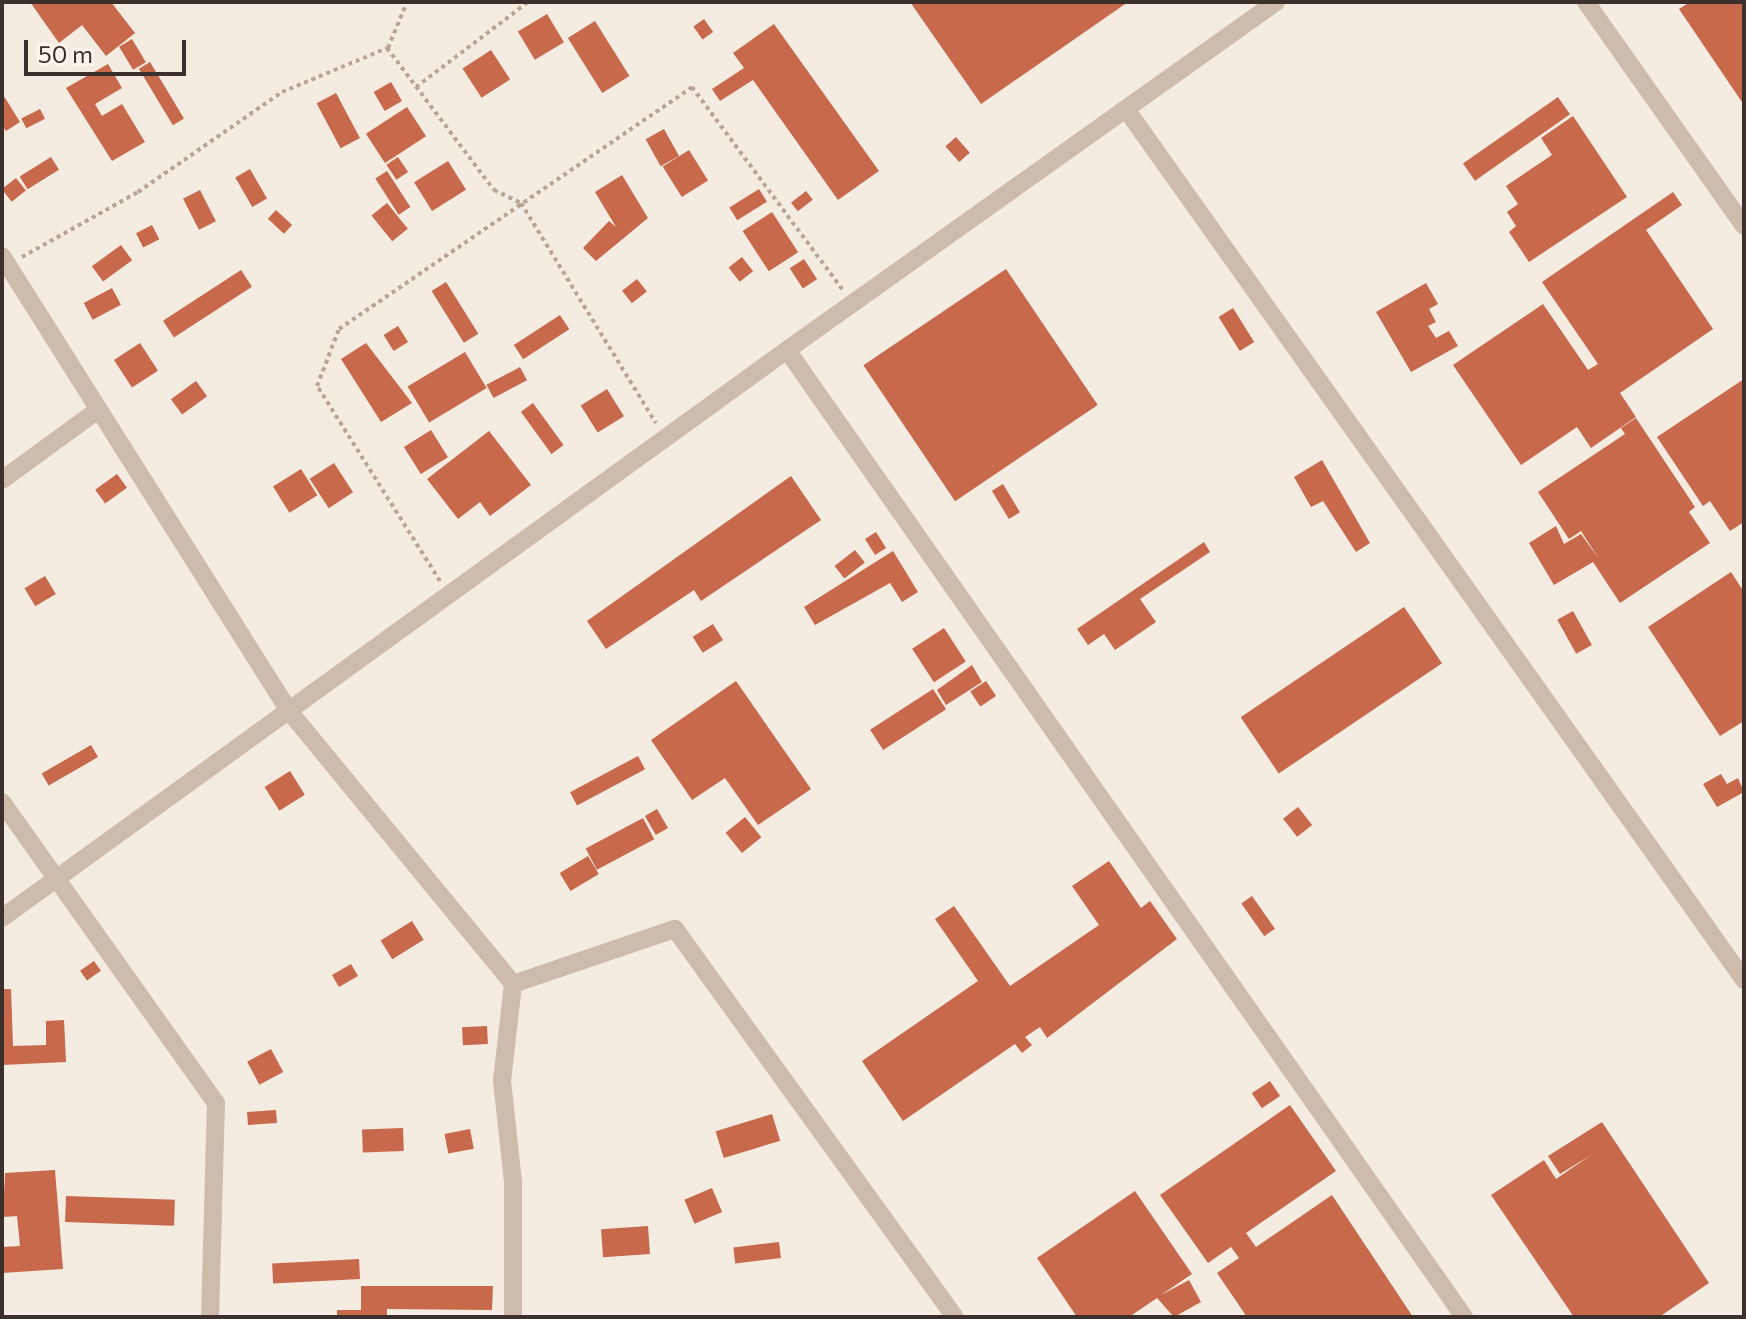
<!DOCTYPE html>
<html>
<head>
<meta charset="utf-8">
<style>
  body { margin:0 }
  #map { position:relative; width:1746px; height:1319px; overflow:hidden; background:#f4ebe1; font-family:Commissioner,sans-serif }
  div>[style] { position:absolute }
  .building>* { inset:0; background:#c8694b; transform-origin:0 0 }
  .path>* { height:4px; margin-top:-2px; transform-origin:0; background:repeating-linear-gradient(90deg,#b9a596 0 4px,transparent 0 8px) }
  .street>* { height:18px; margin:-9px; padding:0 9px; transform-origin:9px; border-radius:9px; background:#cdbbac }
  span { translate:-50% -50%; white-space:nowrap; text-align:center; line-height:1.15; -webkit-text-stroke:8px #fbf5ee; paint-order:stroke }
  .frame { position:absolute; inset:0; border:4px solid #3b302b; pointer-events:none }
  .scale { position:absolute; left:24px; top:40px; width:162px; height:36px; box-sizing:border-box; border:4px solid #3b302b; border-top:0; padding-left:10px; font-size:24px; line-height:28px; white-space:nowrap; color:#3b302b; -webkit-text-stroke:6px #fbf5ee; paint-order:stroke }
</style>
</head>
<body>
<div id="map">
  <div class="building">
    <i style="clip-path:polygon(30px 2px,111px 2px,135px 33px,106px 56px,82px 25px,59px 43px)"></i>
    <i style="clip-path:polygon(910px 2px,1128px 2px,981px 104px)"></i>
    <i style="clip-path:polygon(1690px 2px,1744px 2px,1744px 105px,1679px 9px)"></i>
    <i style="left:547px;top:14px;width:33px;height:34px;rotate:59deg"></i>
    <i style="left:704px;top:19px;width:16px;height:13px;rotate:55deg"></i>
    <i style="left:595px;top:21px;width:65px;height:32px;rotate:58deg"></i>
    <i style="clip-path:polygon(774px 24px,879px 171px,838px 200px,753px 80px,720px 101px,712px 89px,744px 68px,733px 53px)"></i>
    <i style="left:132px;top:39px;width:27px;height:15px;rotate:59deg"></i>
    <i style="left:491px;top:50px;width:35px;height:34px;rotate:57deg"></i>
    <i style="left:150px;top:62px;width:66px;height:13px;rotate:59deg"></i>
    <i style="clip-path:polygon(108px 64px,122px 88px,95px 104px,102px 116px,122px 104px,145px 142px,112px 161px,66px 88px)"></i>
    <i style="left:391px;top:82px;width:22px;height:20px;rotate:60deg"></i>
    <i style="clip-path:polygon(2px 93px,20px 122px,6px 131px,2px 125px)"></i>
    <i style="left:336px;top:93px;width:51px;height:22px;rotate:62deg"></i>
    <i style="left:1558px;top:97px;width:21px;height:116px;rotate:55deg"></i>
    <i style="left:407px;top:107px;width:35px;height:49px;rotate:57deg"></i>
    <i style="left:40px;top:109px;width:11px;height:21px;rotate:63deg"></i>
    <i style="clip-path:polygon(1573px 116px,1627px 197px,1529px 262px,1509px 232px,1516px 226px,1507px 212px,1518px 204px,1506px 186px,1552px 155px,1541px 138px)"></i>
    <i style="left:664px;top:129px;width:31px;height:21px;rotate:61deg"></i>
    <i style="left:956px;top:137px;width:21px;height:14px;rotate:49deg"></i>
    <i style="left:689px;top:150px;width:36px;height:31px;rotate:58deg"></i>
    <i style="left:51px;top:157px;width:15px;height:37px;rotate:58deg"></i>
    <i style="left:398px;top:157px;width:18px;height:14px;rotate:56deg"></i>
    <i style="left:448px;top:161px;width:34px;height:40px;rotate:58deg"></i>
    <i style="left:250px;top:169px;width:34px;height:17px;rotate:60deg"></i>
    <i style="left:387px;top:171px;width:43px;height:14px;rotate:57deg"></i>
    <i style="clip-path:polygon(622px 175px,648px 218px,596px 261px,583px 248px,609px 221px,616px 227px,595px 192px)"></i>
    <i style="left:16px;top:178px;width:16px;height:18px;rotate:52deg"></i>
    <i style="left:759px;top:189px;width:15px;height:35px;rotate:58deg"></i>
    <i style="left:200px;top:190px;width:35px;height:19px;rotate:63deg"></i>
    <i style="left:806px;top:191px;width:11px;height:19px;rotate:52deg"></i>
    <i style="clip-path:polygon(1673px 192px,1682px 205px,1646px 230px,1713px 329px,1620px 393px,1636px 417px,1591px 448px,1577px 427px,1521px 465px,1453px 365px,1543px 304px,1588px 370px,1598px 364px,1542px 282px)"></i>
    <i style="left:387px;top:203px;width:33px;height:20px;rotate:51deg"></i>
    <i style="left:276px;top:210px;width:22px;height:12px;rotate:43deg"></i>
    <i style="left:772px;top:212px;width:48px;height:35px;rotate:57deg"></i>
    <i style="left:152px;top:225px;width:16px;height:18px;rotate:63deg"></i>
    <i style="left:121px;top:245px;width:19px;height:36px;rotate:54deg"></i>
    <i style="left:742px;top:257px;width:18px;height:17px;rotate:52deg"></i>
    <i style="left:804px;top:259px;width:24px;height:17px;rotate:57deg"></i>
    <i style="left:1006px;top:269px;width:164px;height:172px;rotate:56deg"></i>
    <i style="left:241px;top:270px;width:20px;height:93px;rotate:57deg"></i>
    <i style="left:637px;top:279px;width:16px;height:19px;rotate:52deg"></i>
    <i style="left:446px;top:282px;width:61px;height:17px;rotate:58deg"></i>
    <i style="clip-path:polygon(1426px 283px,1438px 304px,1429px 309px,1436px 322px,1428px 326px,1436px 338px,1449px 331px,1458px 346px,1411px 372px,1376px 312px)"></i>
    <i style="left:112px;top:288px;width:19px;height:32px;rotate:62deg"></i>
    <i style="left:1233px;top:308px;width:40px;height:17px;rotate:58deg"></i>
    <i style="left:560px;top:315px;width:17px;height:55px;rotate:57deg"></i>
    <i style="left:398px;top:326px;width:19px;height:17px;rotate:58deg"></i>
    <i style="left:140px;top:343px;width:33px;height:31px;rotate:57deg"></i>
    <i style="clip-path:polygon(366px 343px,412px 403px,381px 422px,341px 359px)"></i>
    <i style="left:465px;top:352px;width:42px;height:67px;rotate:59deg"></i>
    <i style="left:520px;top:367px;width:15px;height:38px;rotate:62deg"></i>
    <i style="clip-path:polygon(1744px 379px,1744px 522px,1730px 531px,1710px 501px,1703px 506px,1657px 437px)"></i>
    <i style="left:196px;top:381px;width:19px;height:31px;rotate:54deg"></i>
    <i style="left:607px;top:389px;width:32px;height:31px;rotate:58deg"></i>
    <i style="left:533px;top:403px;width:52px;height:15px;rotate:54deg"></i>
    <i style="clip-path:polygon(1636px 418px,1695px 507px,1689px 512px,1710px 543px,1620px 603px,1593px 562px,1554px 585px,1529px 543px,1556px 526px,1564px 544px,1581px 534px,1599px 559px,1581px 531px,1569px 539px,1538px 492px,1625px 434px,1621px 428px)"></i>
    <i style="left:431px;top:430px;width:32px;height:32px;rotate:58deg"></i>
    <i style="clip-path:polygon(489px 431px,531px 485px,490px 516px,480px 502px,458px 519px,427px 479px)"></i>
    <i style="clip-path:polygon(1322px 460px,1370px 543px,1356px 552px,1323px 501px,1311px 507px,1294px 477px)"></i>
    <i style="left:334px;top:463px;width:35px;height:29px;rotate:57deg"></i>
    <i style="left:301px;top:469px;width:31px;height:33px;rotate:58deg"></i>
    <i style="left:117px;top:474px;width:17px;height:27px;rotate:54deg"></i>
    <i style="clip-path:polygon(791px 476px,821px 520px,701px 601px,694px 590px,606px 649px,587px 621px)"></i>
    <i style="left:1003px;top:484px;width:33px;height:13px;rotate:59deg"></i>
    <i style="left:876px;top:532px;width:19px;height:13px;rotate:58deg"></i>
    <i style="clip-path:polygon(1204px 542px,1210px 552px,1140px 599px,1156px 622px,1115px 650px,1104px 634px,1088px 645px,1077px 629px)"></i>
    <i style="left:855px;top:550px;width:16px;height:26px;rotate:52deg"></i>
    <i style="clip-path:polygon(893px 551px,918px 592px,902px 602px,890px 583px,815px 625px,804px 607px)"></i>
    <i style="clip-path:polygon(1731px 572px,1744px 592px,1744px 721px,1720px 736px,1648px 627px)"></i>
    <i style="left:45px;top:576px;width:21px;height:24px;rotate:59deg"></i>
    <i style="left:1404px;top:607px;width:68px;height:197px;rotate:56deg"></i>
    <i style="left:1573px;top:611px;width:39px;height:18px;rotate:61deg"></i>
    <i style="left:713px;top:624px;width:19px;height:24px;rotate:58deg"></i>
    <i style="left:944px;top:628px;width:40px;height:38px;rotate:57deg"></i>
    <i style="clip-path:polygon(972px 665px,982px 682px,946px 705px,937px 690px)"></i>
    <i style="clip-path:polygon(736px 681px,811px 789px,758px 825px,725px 778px,692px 800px,651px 740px)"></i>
    <i style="left:986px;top:681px;width:18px;height:19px;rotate:56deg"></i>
    <i style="left:933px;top:689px;width:24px;height:75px;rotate:57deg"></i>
    <i style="left:91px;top:745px;width:14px;height:57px;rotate:60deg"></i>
    <i style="left:638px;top:756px;width:15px;height:77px;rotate:62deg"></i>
    <i style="left:290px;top:771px;width:28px;height:30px;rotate:58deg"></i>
    <i style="clip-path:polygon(1721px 774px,1727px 784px,1738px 778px,1744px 792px,1717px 807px,1703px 784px)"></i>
    <i style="left:1298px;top:807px;width:23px;height:19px;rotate:52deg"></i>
    <i style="left:657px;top:809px;width:22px;height:14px;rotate:60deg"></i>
    <i style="left:745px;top:817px;width:26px;height:25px;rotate:51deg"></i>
    <i style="left:643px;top:818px;width:24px;height:65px;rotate:62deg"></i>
    <i style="left:588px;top:856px;width:21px;height:33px;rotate:59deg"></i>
    <i style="clip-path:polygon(1109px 861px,1141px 908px,1150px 901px,1177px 939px,1047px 1038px,1040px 1027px,1025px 1037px,1032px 1045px,1022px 1053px,1015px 1044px,903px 1121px,862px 1061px,978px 981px,935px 919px,954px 906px,1010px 986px,1099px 925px,1072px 886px)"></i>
    <i style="left:1252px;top:896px;width:40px;height:13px;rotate:55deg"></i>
    <i style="left:412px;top:921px;width:22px;height:37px;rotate:58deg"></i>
    <i style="left:94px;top:961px;width:12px;height:17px;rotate:55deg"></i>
    <i style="left:351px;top:964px;width:14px;height:22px;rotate:60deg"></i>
    <i style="clip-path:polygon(2px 989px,11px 989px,13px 1046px,46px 1045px,46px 1021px,64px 1020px,66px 1062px,2px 1065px)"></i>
    <i style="left:487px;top:1026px;width:18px;height:25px;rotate:87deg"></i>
    <i style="left:271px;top:1049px;width:26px;height:27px;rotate:62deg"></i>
    <i style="left:1270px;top:1081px;width:18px;height:22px;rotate:56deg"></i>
    <i style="clip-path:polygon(1290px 1105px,1336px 1171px,1246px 1233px,1256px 1247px,1332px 1195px,1413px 1317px,1247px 1317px,1217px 1273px,1239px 1258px,1231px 1247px,1208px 1263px,1160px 1195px)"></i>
    <i style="left:276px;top:1110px;width:13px;height:29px;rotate:86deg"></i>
    <i style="left:772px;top:1114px;width:28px;height:59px;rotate:73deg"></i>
    <i style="clip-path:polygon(1602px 1122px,1709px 1283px,1659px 1317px,1574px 1317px,1491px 1195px,1544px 1160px,1556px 1179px,1591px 1155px,1560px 1174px,1548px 1156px)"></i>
    <i style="left:403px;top:1128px;width:23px;height:41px;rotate:88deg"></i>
    <i style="left:470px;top:1129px;width:20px;height:26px;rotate:79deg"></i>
    <i style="clip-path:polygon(55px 1170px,63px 1269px,2px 1273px,2px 1247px,20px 1246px,17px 1216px,3px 1217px,5px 1173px)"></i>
    <i style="left:712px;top:1188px;width:26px;height:30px;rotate:67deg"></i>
    <i style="clip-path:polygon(1135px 1191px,1192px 1274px,1161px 1295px,1189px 1280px,1201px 1302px,1174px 1317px,1157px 1298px,1129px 1317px,1077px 1317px,1037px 1258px)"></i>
    <i style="left:66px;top:1196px;width:109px;height:26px;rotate:2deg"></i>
    <i style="left:648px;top:1226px;width:28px;height:47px;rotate:86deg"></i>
    <i style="left:779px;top:1242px;width:16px;height:46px;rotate:83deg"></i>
    <i style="left:359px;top:1259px;width:20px;height:87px;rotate:87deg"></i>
    <i style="clip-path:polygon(361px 1286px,493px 1286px,492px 1310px,387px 1309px,387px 1317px,337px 1317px,337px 1310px,361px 1310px)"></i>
  </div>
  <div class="path">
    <i style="left:388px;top:48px;width:50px;rotate:-67.6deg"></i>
    <i style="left:416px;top:87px;width:141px;rotate:-37.2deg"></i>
    <i style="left:22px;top:257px;width:133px;rotate:-29.3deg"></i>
    <i style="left:138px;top:192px;width:175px;rotate:-34.8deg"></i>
    <i style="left:282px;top:92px;width:114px;rotate:-22.7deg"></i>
    <i style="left:387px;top:48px;width:178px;rotate:53deg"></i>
    <i style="left:494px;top:190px;width:30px;rotate:26deg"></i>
    <i style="left:521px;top:203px;width:258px;rotate:58.5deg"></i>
    <i style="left:440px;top:581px;width:231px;rotate:-122.2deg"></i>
    <i style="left:317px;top:386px;width:61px;rotate:-68.9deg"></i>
    <i style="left:339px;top:329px;width:428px;rotate:-34.4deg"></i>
    <i style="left:692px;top:87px;width:252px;rotate:53.4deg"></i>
  </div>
  <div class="street">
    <i style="left:1276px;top:2px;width:600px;rotate:144.56deg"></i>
    <i style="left:787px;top:350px;width:1180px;rotate:55deg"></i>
    <i style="left:1586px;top:2px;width:274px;rotate:54.8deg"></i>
    <i style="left:1126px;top:109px;width:1068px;rotate:54.64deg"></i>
    <i style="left:2px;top:256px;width:538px;rotate:57.76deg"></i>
    <i style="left:289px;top:711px;width:353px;rotate:50.6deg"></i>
    <i style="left:2px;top:480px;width:114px;rotate:-36.1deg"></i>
    <i style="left:2px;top:802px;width:369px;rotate:54.6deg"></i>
    <i style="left:216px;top:1103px;width:214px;rotate:91.6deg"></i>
    <i style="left:2px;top:918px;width:969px;rotate:-35.89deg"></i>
    <i style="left:513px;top:1317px;width:135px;rotate:-90deg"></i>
    <i style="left:513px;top:1182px;width:102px;rotate:-96.2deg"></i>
    <i style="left:502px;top:1081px;width:98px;rotate:-83.5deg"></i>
    <i style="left:513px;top:984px;width:171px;rotate:-18.8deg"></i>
    <i style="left:675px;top:929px;width:478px;rotate:54.2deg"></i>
  </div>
  <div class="frame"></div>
  <div class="scale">50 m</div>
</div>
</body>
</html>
